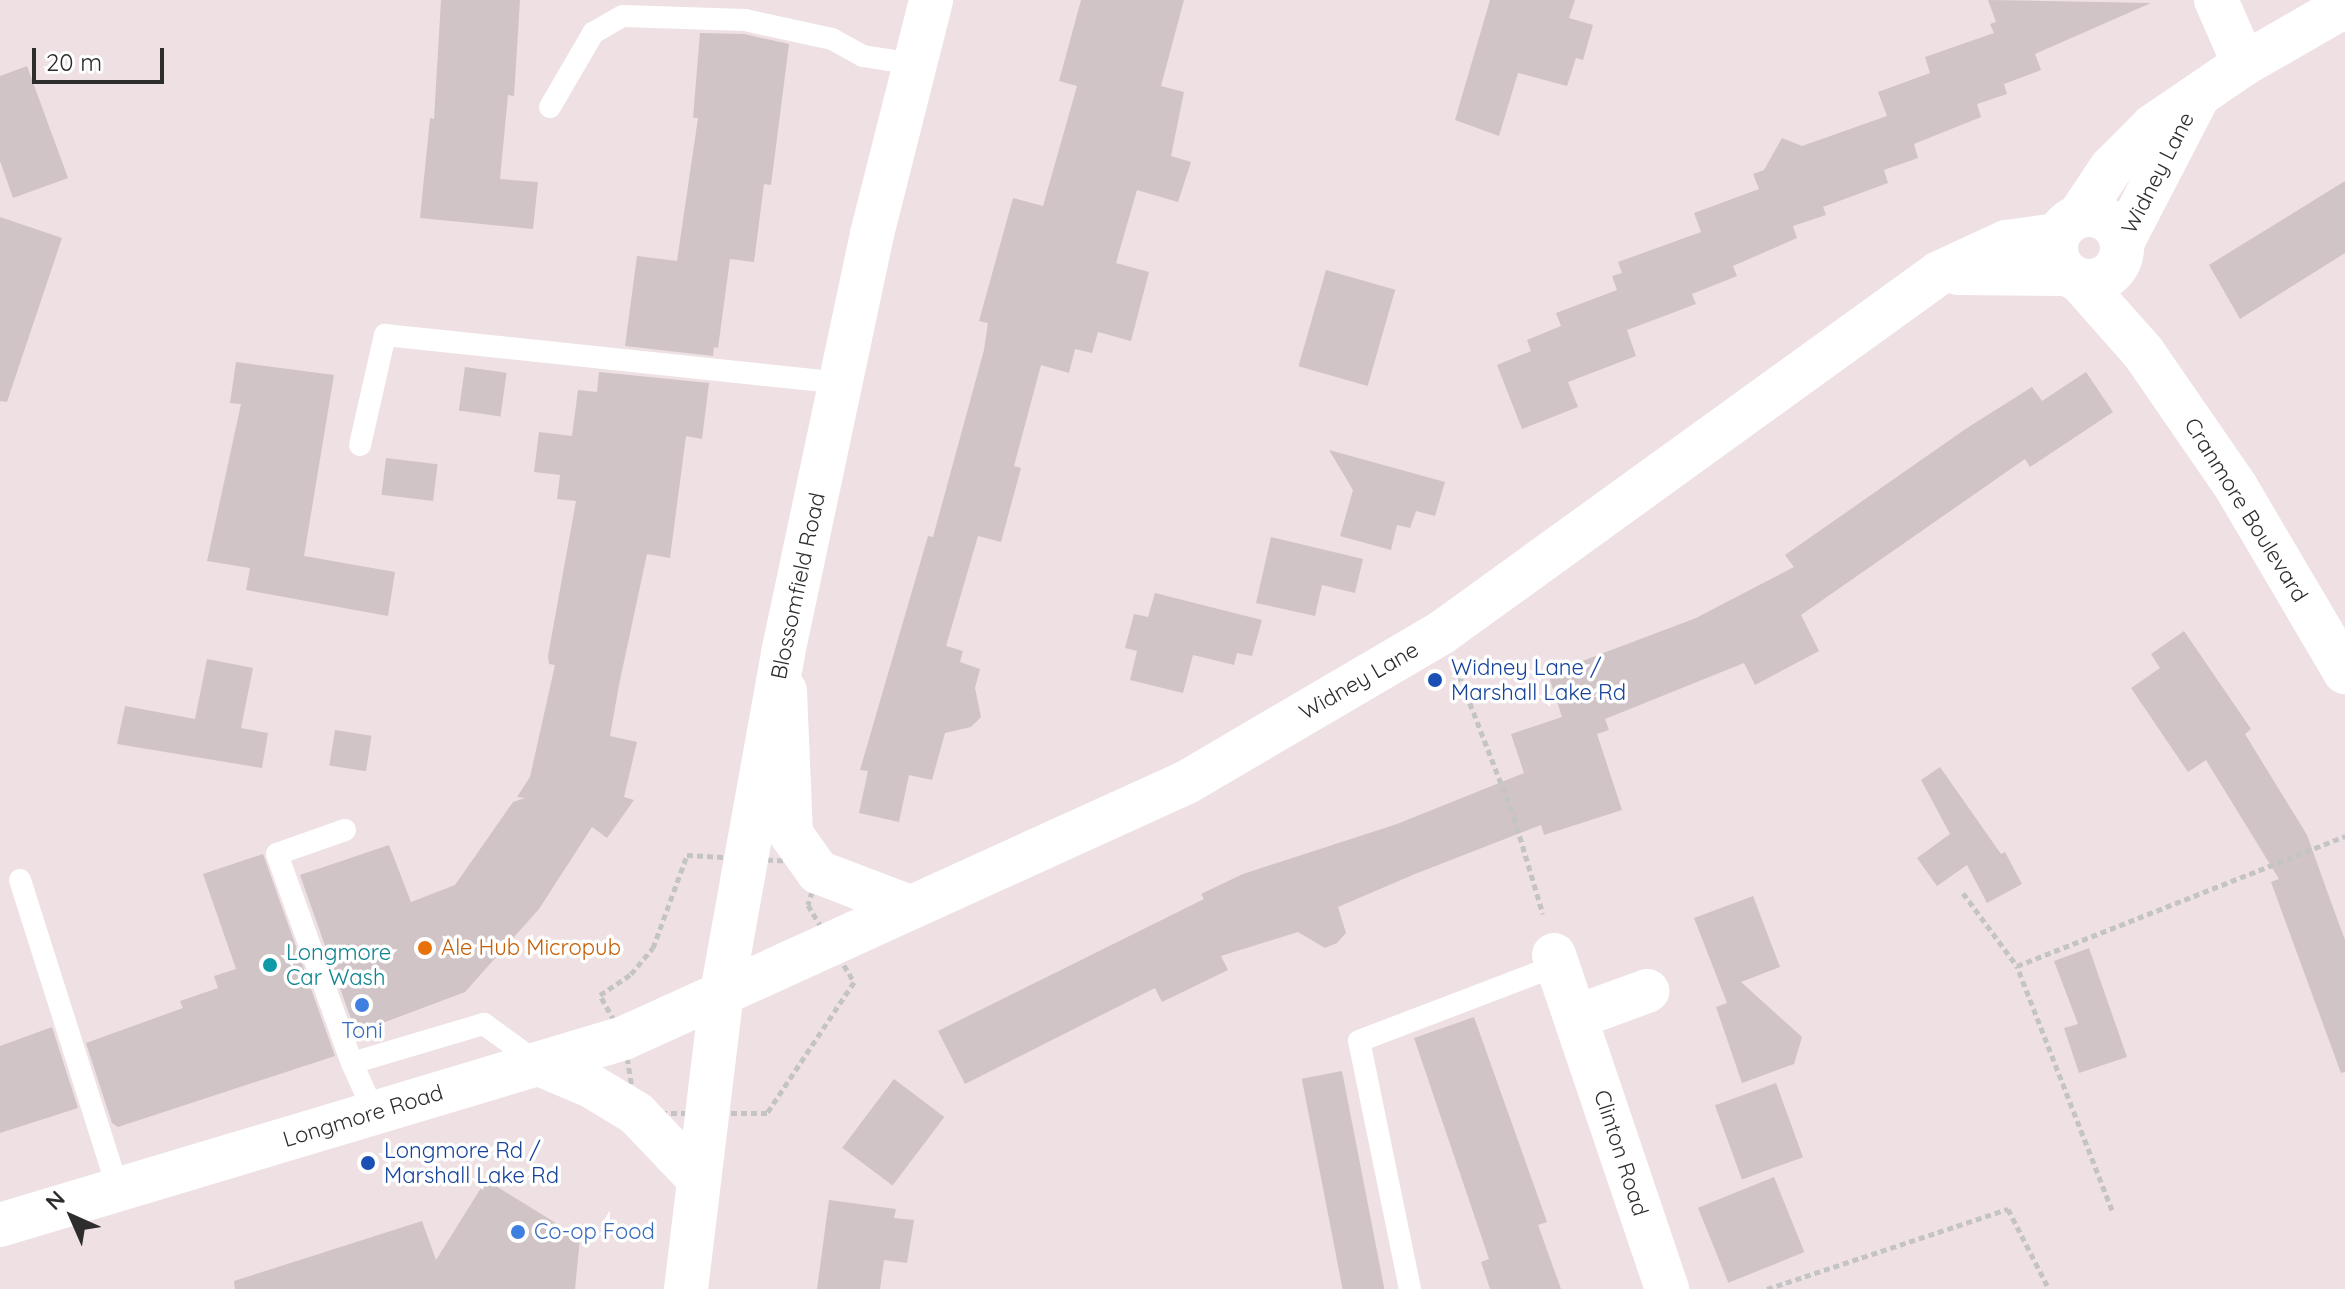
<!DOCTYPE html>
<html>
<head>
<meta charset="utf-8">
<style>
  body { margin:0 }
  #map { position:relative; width:2345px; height:1289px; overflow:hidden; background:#eee0e3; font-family:Quicksand,sans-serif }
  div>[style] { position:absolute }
  .building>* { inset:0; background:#d1c4c6; transform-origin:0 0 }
  .path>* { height:5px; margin-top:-2.5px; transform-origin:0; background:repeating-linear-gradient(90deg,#c4c4c4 0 6px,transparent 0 10px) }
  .service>* { height:22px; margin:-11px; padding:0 11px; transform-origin:11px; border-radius:11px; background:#fff }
  .minor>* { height:44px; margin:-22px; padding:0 22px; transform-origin:22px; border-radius:22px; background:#fff }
  .tertiary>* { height:44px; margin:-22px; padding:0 22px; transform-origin:22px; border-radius:22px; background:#fff }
  .tertiary>.ring { margin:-22px; padding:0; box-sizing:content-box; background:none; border:44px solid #fff; border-radius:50% }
  .secondary>* { height:44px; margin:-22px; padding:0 22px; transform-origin:22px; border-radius:22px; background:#fff }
  .dots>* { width:22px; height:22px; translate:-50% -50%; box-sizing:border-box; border:4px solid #fff; border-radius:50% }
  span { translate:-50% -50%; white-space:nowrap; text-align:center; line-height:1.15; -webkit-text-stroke:7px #fff; paint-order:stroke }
  .street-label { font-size:22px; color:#2d2d2d }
  .transit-label { font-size:22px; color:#164399 }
  .left { translate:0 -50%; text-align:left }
  .food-label { font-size:22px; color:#c56008 }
  .culture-label { font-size:22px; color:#0d838f }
  .shop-label { font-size:22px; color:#366cbe }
  .north { position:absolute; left:32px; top:1177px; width:80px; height:80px; -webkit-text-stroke:6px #fff; paint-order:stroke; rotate:315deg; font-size:22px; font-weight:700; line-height:32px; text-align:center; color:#2d2d2d }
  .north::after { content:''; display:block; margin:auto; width:28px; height:36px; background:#2d2d2d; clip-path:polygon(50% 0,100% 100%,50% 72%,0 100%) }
  .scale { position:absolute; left:32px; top:48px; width:132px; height:36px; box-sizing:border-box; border:4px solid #2d2d2d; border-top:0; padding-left:10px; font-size:24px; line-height:28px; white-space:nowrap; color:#2d2d2d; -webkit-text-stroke:6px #fff; paint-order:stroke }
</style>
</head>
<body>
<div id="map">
  <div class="building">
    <i style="clip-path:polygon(441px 0,520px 0,514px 96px,508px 95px,500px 179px,538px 182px,533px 229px,420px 218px,430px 118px,434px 119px)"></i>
    <i style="clip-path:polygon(1081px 0,1184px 0,1161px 86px,1184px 92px,1171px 156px,1191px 162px,1178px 202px,1137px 190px,1116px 263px,1149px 272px,1131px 341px,1098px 332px,1092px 353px,1075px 349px,1069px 373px,1041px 365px,1014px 466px,1021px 468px,1001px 542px,978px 536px,946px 646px,963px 651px,960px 662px,980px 669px,975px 688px,981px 717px,971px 727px,945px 733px,932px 780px,909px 775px,899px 822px,859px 813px,868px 771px,860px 770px,928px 536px,933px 537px,984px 350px,988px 323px,979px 321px,1013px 198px,1043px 206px,1077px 86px,1059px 81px)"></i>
    <i style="clip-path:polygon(1490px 0,1575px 0,1569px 18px,1593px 25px,1583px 60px,1576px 58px,1567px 86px,1518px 73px,1499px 136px,1455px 120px)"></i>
    <i style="clip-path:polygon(1988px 0,2151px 3px,2035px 54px,2041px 70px,2004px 84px,2007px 94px,1977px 104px,1981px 117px,1914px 144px,1918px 158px,1884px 170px,1888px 183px,1823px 207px,1826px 215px,1793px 226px,1797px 238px,1733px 266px,1737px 276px,1692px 294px,1696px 304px,1627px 330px,1636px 356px,1568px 382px,1578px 407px,1522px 429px,1497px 365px,1531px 351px,1527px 340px,1561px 326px,1556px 313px,1617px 290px,1612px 276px,1622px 273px,1618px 262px,1701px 232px,1694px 213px,1759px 189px,1753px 174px,1764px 170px,1782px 138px,1802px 146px,1887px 116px,1878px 92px,1930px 73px,1925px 57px,1994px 33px,1990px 24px,1996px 22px)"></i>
    <i style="clip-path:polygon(700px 33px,744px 34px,789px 44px,771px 185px,764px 184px,754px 262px,730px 259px,718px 348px,714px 347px,713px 356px,625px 346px,637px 256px,677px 261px,698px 118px,693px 118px)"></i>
    <i style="clip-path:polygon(27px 66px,68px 178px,13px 198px,0 161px,0 76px)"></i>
    <i style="clip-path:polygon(2345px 181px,2345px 253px,2240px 319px,2209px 265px)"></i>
    <i style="clip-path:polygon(0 217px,62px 238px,7px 402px,0 401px)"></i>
    <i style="left:1326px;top:270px;width:72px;height:100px;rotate:16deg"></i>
    <i style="clip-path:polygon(236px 362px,334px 375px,304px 556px,395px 572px,388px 616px,246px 590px,250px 568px,207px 561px,241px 404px,230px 403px)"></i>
    <i style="left:465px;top:367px;width:42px;height:44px;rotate:8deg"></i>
    <i style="clip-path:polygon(599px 372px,709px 383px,702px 439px,686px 436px,670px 558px,647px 554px,619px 685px,610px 736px,637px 742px,624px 797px,634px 800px,607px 838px,592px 827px,539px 909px,465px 992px,356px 1033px,300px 875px,389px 845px,411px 902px,455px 885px,513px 802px,525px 798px,517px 797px,530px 777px,555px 665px,549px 664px,548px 656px,576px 501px,557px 499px,560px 475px,534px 472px,539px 432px,572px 436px,578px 390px,597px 392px)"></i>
    <i style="clip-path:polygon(2086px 372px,2113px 412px,2030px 467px,2025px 459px,1801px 615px,1819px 651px,1755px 685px,1744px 663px,1605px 719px,1609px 730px,1597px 734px,1622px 810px,1544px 835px,1541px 825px,1415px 874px,1338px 907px,1346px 933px,1337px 943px,1325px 948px,1298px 932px,1221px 956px,1228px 970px,1162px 1002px,1155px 988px,965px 1084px,938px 1031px,1204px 899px,1201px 894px,1243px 874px,1397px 824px,1524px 773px,1511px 734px,1562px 717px,1548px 674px,1696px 618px,1794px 567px,1785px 555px,1967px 428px,2032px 387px,2042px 401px)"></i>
    <i style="clip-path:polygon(1329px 450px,1445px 482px,1435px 516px,1416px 511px,1410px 528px,1397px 525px,1391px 550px,1340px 536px,1353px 490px)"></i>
    <i style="left:386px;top:458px;width:52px;height:37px;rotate:7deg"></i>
    <i style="clip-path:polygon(1271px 537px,1363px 559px,1355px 593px,1322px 585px,1315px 616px,1256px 603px)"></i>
    <i style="clip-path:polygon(1155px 593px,1262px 620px,1252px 656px,1237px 653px,1234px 665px,1193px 655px,1183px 693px,1130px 680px,1137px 651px,1125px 648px,1134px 614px,1148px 617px)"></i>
    <i style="clip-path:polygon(2184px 631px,2251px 729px,2245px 734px,2307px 835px,2331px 902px,2345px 940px,2345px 1072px,2341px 1073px,2271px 882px,2279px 879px,2206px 760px,2188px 772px,2131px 688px,2160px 668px,2151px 654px)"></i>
    <i style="clip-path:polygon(207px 659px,253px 668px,241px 728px,268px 733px,262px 768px,117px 744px,125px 706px,195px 719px)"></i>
    <i style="left:335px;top:730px;width:37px;height:36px;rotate:9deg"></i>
    <i style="clip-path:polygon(1940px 767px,2001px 854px,2005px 852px,2022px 884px,1987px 903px,1967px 865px,1937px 886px,1917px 858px,1950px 834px,1921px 780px)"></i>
    <i style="clip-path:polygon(263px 854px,335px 1056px,118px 1127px,112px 1123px,86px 1043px,183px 1008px,180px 1001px,218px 988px,214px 976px,236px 969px,203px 874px)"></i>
    <i style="clip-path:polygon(1753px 896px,1780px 967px,1741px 982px,1802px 1037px,1794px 1064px,1742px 1083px,1716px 1007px,1727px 1003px,1694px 918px)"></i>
    <i style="clip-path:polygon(2089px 948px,2127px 1057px,2079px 1073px,2064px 1028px,2078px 1024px,2054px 961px)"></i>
    <i style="clip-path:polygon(1474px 1017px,1547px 1222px,1538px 1225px,1561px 1289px,1490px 1289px,1481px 1262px,1489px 1259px,1414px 1038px)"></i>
    <i style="clip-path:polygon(52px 1027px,78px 1108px,0 1133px,0 1046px)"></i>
    <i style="left:1342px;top:1071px;width:222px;height:41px;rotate:79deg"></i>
    <i style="left:894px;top:1079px;width:63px;height:86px;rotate:37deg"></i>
    <i style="left:1776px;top:1083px;width:79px;height:65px;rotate:70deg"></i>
    <i style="left:1774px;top:1177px;width:81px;height:82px;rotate:68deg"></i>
    <i style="clip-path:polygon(486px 1180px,580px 1238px,575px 1289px,235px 1289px,234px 1281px,422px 1221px,436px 1260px)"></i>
    <i style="clip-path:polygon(829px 1200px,896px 1209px,894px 1218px,914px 1220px,907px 1263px,884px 1260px,880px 1289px,817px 1289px)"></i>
  </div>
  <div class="path">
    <i style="left:1459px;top:675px;width:152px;rotate:68.8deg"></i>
    <i style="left:1514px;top:817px;width:101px;rotate:73.4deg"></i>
    <i style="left:687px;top:855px;width:106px;rotate:3.2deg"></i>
    <i style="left:793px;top:861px;width:27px;rotate:24deg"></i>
    <i style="left:818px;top:872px;width:34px;rotate:107deg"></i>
    <i style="left:808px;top:905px;width:90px;rotate:59.1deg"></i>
    <i style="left:854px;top:982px;width:157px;rotate:123.6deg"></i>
    <i style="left:767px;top:1113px;width:131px;rotate:180deg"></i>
    <i style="left:636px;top:1113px;width:76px;rotate:-99.1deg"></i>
    <i style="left:624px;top:1038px;width:49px;rotate:-119.2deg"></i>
    <i style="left:600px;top:995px;width:37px;rotate:-34deg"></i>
    <i style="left:631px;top:974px;width:34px;rotate:-50deg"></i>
    <i style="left:653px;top:948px;width:99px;rotate:-69.9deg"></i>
    <i style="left:1963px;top:893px;width:91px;rotate:53.5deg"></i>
    <i style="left:2112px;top:1210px;width:262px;rotate:-111.3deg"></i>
    <i style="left:2017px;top:966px;width:353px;rotate:-21.6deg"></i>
    <i style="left:1767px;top:1289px;width:254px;rotate:-18.4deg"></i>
    <i style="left:2008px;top:1209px;width:90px;rotate:62.9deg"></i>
  </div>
  <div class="service">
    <i style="left:550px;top:107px;width:86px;rotate:-59.8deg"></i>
    <i style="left:593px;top:33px;width:34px;rotate:-30deg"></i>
    <i style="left:623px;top:16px;width:122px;rotate:1.9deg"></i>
    <i style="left:745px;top:20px;width:89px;rotate:12.3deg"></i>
    <i style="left:832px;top:39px;width:35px;rotate:29deg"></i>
    <i style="left:863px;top:56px;width:53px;rotate:8.7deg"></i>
    <i style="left:360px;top:445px;width:113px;rotate:-77.2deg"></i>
    <i style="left:385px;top:335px;width:458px;rotate:6deg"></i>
    <i style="left:345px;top:830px;width:72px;rotate:160.6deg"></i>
    <i style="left:277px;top:854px;width:222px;rotate:70.3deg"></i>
    <i style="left:20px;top:880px;width:324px;rotate:72.4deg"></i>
    <i style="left:374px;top:1112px;width:54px;rotate:-114.2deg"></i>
    <i style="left:352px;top:1063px;width:138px;rotate:-16.5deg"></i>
    <i style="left:484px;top:1024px;width:68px;rotate:36deg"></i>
    <i style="left:1410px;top:1289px;width:253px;rotate:-101.6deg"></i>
    <i style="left:1359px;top:1041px;width:213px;rotate:-20.9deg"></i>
  </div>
  <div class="minor">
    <i style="left:2216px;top:0;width:70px;rotate:66.4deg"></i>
    <i style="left:1554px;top:955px;width:353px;rotate:71.3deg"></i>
    <i style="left:1576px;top:1017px;width:76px;rotate:-20.1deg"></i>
  </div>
  <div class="tertiary">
    <i class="ring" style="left:2056px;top:215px;width:22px;height:22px"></i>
    <i style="left:2079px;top:216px;width:58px;rotate:-56.3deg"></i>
    <i style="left:2111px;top:168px;width:59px;rotate:-45deg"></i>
    <i style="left:2153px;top:126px;width:110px;rotate:-34.3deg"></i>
    <i style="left:2244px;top:64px;width:116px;rotate:-29.9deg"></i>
    <i style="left:2122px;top:243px;width:159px;rotate:-62.6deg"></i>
    <i style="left:1958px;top:273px;width:110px;rotate:0.5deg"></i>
    <i style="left:2080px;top:281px;width:95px;rotate:48.4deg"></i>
    <i style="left:2143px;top:352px;width:164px;rotate:55.4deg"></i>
    <i style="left:2236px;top:487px;width:215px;rotate:59.5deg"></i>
    <i style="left:785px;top:691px;width:143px;rotate:87.6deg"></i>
    <i style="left:791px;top:834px;width:47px;rotate:54.6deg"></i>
    <i style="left:818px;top:872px;width:95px;rotate:20.9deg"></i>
    <i style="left:539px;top:1064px;width:56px;rotate:22.9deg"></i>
    <i style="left:591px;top:1086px;width:52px;rotate:31deg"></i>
    <i style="left:636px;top:1113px;width:88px;rotate:46.4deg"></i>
    <i style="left:0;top:1225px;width:651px;rotate:-16.68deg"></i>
    <i style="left:624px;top:1038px;width:618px;rotate:-24.45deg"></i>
    <i style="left:1187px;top:782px;width:294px;rotate:-30.4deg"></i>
    <i style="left:1441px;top:633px;width:614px;rotate:-35.86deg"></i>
    <i style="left:1939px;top:273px;width:74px;rotate:-24.8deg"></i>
    <i style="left:2006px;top:242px;width:51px;rotate:-7.8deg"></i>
  </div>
  <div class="secondary">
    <i style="left:686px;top:1289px;width:298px;rotate:-83.1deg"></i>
    <i style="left:722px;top:993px;width:345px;rotate:-79.8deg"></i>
    <i style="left:783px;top:653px;width:428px;rotate:-78deg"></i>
    <i style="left:872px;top:234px;width:241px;rotate:-75.8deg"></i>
  </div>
  <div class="dots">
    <i style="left:1435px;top:680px;background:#1a4fb4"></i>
    <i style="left:425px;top:948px;background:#e8710a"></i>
    <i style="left:270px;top:965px;background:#0f9aa8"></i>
    <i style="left:362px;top:1005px;background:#3f7fe0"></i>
    <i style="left:368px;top:1163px;background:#1a4fb4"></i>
    <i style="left:518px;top:1232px;background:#3f7fe0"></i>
  </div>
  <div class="street-label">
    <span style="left:2158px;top:173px;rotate:-63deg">Widney Lane</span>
    <span style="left:2246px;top:510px;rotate:58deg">Cranmore Boulevard</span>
    <span style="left:798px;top:586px;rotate:-78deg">Blossomfield Road</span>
    <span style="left:1359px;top:681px;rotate:-30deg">Widney Lane</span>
    <span style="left:363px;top:1116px;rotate:-17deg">Longmore Road</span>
    <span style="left:1621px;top:1153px;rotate:72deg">Clinton Road</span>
  </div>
  <div class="transit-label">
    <span class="left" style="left:1451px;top:680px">Widney Lane /<br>Marshall Lake Rd</span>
    <span class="left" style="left:384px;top:1163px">Longmore Rd /<br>Marshall Lake Rd</span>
  </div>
  <div class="food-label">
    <span class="left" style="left:441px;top:948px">Ale Hub Micropub</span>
  </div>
  <div class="culture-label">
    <span class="left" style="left:286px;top:965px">Longmore<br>Car Wash</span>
  </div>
  <div class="shop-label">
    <span style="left:362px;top:1031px">Toni</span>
    <span class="left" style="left:534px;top:1232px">Co-op Food</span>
  </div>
  <div class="north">N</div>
  <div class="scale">20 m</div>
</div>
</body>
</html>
